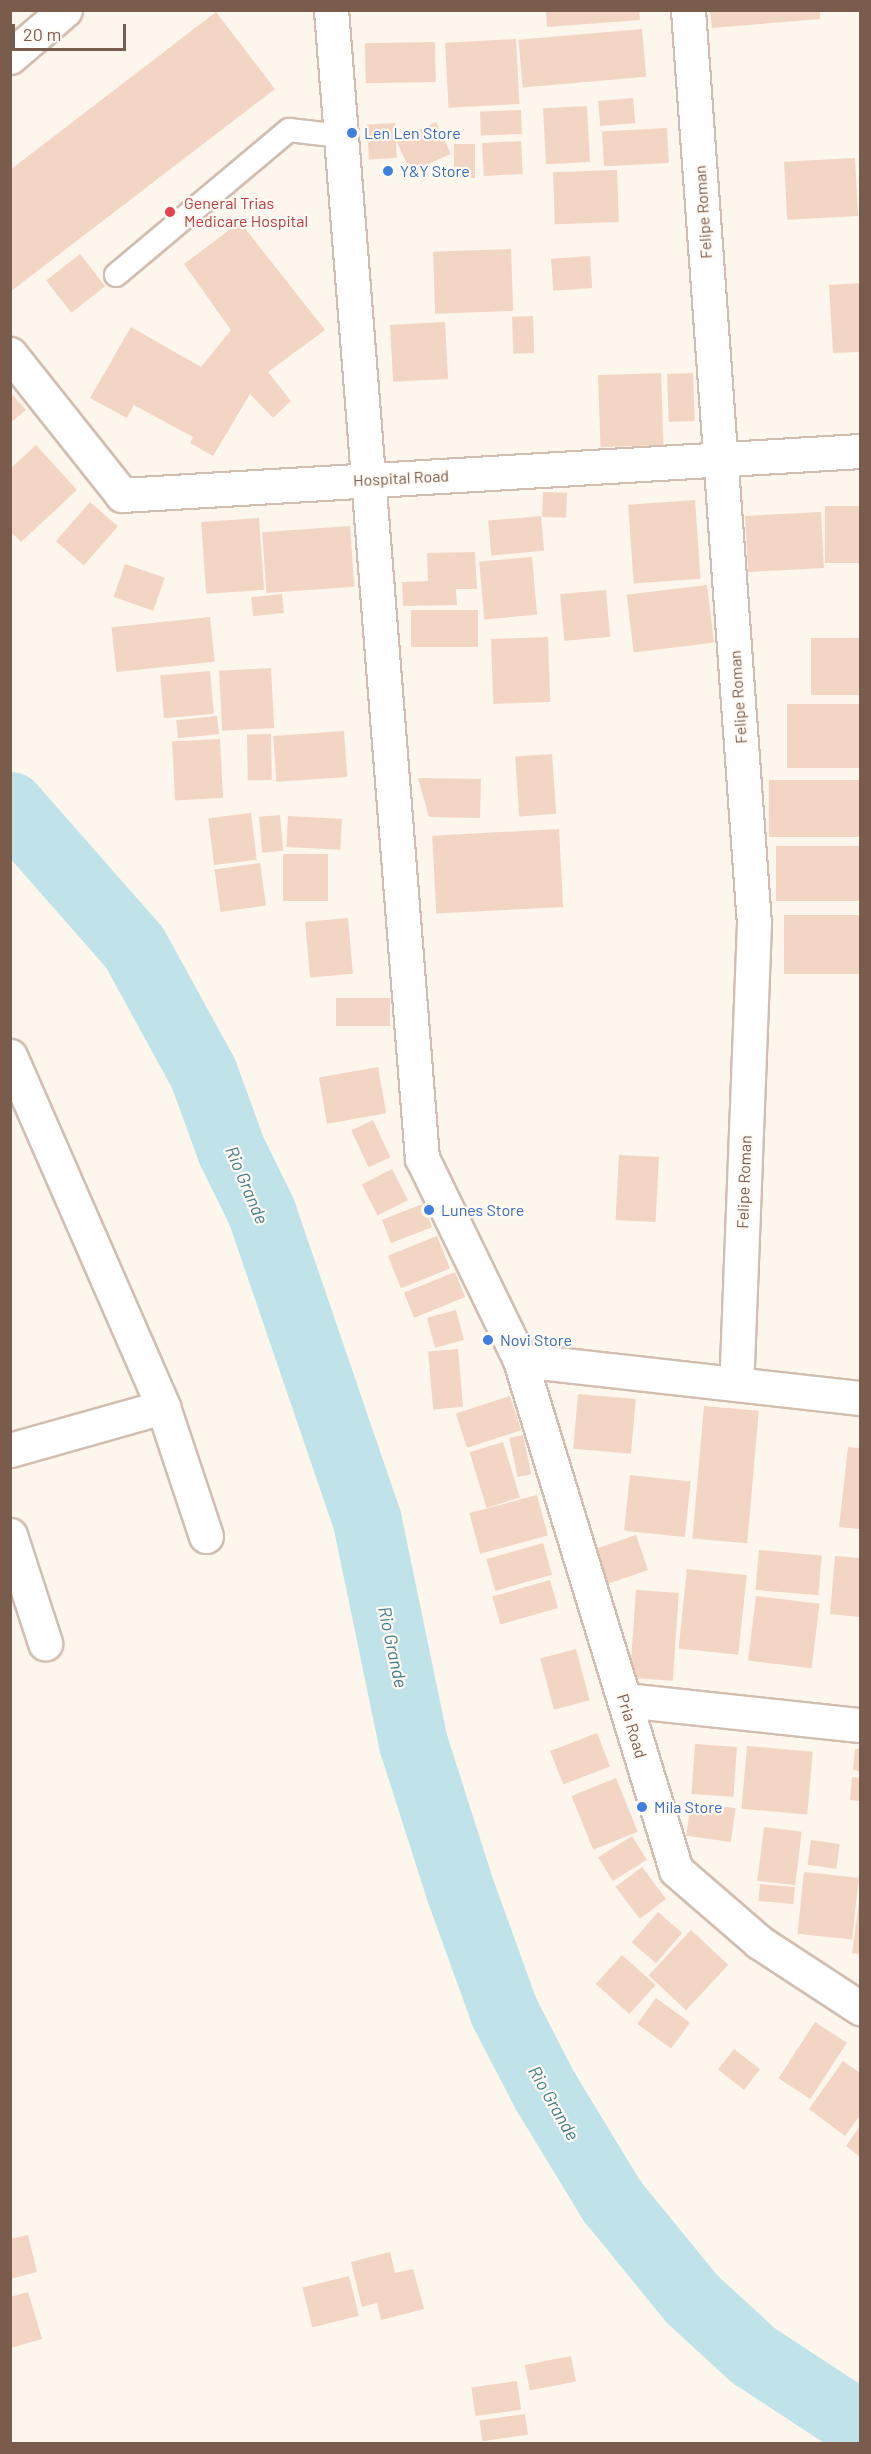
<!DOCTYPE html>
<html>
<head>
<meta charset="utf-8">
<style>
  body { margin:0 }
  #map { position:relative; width:871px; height:2454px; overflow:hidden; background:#fdf6ec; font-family:Barlow,sans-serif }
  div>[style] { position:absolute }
  .river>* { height:69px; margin:-34.5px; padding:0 34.5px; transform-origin:34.5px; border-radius:34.5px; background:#bfe3e8 }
  .building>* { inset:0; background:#f3d5c3; transform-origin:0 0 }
  .roads { filter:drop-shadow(2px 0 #d1beb0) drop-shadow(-2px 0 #d1beb0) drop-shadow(0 2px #d1beb0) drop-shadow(0 -2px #d1beb0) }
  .service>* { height:22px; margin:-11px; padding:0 11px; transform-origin:11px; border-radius:11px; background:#fff }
  .minor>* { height:33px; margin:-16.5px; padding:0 16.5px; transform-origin:16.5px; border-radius:16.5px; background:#fff }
  .tertiary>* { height:33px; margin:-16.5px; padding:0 16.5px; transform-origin:16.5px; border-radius:16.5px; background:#fff }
  .dots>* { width:16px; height:16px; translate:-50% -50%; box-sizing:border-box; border:3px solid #fffaf3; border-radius:50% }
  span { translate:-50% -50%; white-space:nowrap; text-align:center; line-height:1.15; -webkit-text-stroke:4.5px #fffaf3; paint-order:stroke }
  .shop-label { font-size:16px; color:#366cbe }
  .left { translate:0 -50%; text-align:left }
  .health-label { font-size:16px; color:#be3a42 }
  .street-label { font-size:16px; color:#7a5c4d }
  .water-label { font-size:18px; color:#437c86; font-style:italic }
  .frame { position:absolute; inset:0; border:12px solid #7a5c4d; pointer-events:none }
  .scale { position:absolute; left:12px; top:24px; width:114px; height:27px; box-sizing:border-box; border:3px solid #7a5c4d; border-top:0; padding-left:8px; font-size:18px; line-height:21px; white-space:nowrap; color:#7a5c4d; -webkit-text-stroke:4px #fffaf3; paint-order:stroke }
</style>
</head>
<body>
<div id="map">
  <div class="river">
    <i style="left:10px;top:806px;width:188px;rotate:48.7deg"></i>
    <i style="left:134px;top:947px;width:144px;rotate:61.3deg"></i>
    <i style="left:203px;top:1073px;width:82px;rotate:70deg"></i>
    <i style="left:231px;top:1150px;width:68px;rotate:63.8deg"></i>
    <i style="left:261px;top:1211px;width:328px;rotate:71.1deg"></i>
    <i style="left:367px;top:1521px;width:227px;rotate:78.3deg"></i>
    <i style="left:413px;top:1743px;width:157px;rotate:72.3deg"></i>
    <i style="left:461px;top:1893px;width:127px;rotate:70.1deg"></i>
    <i style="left:504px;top:2012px;width:89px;rotate:62.6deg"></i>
    <i style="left:545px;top:2091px;width:129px;rotate:58.7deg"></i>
    <i style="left:612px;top:2201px;width:125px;rotate:50.8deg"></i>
    <i style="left:691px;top:2298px;width:84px;rotate:42.6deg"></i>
    <i style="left:753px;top:2355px;width:128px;rotate:33.2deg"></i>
  </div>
  <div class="building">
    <i style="clip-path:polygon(546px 10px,639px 10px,640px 20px,547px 27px)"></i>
    <i style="clip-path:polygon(710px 10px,820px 10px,820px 19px,712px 28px)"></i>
    <i style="clip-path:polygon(216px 12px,275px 89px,10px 292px,10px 170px)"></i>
    <i style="left:642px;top:29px;width:48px;height:124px;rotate:85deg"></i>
    <i style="left:516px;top:39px;width:65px;height:71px;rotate:87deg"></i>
    <i style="left:435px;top:42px;width:40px;height:70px;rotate:89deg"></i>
    <i style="left:633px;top:98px;width:25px;height:35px;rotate:85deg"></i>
    <i style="left:587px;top:106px;width:56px;height:44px;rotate:87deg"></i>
    <i style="left:521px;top:110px;width:24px;height:41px;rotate:88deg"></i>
    <i style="left:436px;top:122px;width:35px;height:44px;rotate:65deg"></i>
    <i style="left:395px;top:123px;width:35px;height:28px;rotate:87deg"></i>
    <i style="left:667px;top:128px;width:35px;height:65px;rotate:87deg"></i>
    <i style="left:521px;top:141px;width:33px;height:39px;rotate:87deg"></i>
    <i style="left:454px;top:144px;width:21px;height:34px"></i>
    <i style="left:855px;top:158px;width:58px;height:71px;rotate:87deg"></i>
    <i style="left:617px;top:170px;width:52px;height:64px;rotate:88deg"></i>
    <i style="clip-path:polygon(240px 222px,325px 330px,268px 372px,291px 401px,273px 418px,250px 394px,213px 456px,190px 443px,193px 437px,134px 405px,127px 418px,90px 398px,131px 327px,201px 367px,231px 330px,184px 264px)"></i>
    <i style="left:511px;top:249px;width:62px;height:78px;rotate:88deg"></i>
    <i style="left:80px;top:254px;width:41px;height:43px;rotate:52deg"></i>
    <i style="left:590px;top:256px;width:32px;height:39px;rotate:86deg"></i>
    <i style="clip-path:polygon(860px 283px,860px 352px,833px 353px,829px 285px)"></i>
    <i style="left:533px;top:316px;width:37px;height:21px;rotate:88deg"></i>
    <i style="left:445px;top:322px;width:57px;height:55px;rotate:87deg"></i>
    <i style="left:661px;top:373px;width:72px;height:63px;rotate:88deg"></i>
    <i style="left:693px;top:373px;width:48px;height:26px;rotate:88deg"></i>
    <i style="clip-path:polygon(10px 392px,26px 410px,10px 423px)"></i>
    <i style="clip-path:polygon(36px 445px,77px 490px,21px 542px,10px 531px,10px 469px)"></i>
    <i style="left:543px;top:492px;width:24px;height:25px;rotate:2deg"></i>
    <i style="left:695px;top:500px;width:79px;height:67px;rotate:86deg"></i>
    <i style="left:90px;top:502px;width:37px;height:52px;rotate:41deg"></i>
    <i style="left:860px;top:506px;width:57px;height:35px;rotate:90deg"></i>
    <i style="left:821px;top:512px;width:56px;height:76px;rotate:87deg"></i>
    <i style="left:541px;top:516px;width:35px;height:53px;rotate:85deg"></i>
    <i style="left:259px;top:518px;width:72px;height:58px;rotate:86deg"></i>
    <i style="left:350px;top:526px;width:61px;height:88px;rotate:86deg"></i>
    <i style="clip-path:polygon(475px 552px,477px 589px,456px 589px,457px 605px,403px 606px,402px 582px,428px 581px,427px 553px)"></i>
    <i style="left:532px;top:557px;width:58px;height:53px;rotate:85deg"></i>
    <i style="left:125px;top:564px;width:42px;height:35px;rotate:19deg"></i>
    <i style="left:707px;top:585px;width:58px;height:81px;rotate:83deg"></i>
    <i style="left:606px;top:590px;width:47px;height:46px;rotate:85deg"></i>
    <i style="left:282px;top:594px;width:19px;height:31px;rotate:84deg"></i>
    <i style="left:478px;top:610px;width:37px;height:67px;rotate:90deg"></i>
    <i style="left:210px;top:617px;width:45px;height:99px;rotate:84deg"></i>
    <i style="left:548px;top:637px;width:65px;height:57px;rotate:88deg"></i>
    <i style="left:860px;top:638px;width:57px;height:49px;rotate:90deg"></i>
    <i style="left:271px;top:668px;width:60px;height:52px;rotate:87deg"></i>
    <i style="left:210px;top:671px;width:43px;height:50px;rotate:85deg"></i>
    <i style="left:860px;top:704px;width:64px;height:73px;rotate:90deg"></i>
    <i style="left:217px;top:716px;width:18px;height:41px;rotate:84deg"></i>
    <i style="left:344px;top:731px;width:46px;height:71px;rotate:86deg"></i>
    <i style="left:271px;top:734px;width:46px;height:24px;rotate:89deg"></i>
    <i style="left:220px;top:739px;width:59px;height:48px;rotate:87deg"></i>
    <i style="left:552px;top:754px;width:60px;height:37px;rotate:86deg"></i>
    <i style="clip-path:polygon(418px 778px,481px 779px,480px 818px,429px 817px)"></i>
    <i style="left:860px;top:780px;width:57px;height:91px;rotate:90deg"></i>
    <i style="left:251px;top:813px;width:47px;height:43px;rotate:83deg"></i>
    <i style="left:280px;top:815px;width:36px;height:21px;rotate:85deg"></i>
    <i style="left:288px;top:816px;width:54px;height:31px;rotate:3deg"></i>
    <i style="left:559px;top:829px;width:78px;height:127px;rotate:87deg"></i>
    <i style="left:860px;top:846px;width:55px;height:84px;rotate:90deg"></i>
    <i style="left:283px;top:854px;width:45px;height:47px"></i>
    <i style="left:260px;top:863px;width:43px;height:46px;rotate:82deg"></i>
    <i style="left:860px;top:915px;width:59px;height:76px;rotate:90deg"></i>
    <i style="left:348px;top:918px;width:56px;height:43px;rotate:85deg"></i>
    <i style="left:336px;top:998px;width:54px;height:28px"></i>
    <i style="left:378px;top:1067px;width:47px;height:60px;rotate:80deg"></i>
    <i style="left:373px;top:1120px;width:41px;height:24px;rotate:65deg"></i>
    <i style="left:619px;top:1155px;width:40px;height:65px;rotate:3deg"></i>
    <i style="left:392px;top:1169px;width:35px;height:34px;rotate:63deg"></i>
    <i style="left:423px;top:1204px;width:25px;height:44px;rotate:69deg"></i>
    <i style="left:437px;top:1236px;width:35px;height:53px;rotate:68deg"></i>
    <i style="left:455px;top:1272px;width:27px;height:55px;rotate:68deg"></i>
    <i style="left:456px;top:1310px;width:31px;height:30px;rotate:75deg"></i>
    <i style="left:458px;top:1349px;width:58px;height:30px;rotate:85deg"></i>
    <i style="left:578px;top:1394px;width:58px;height:55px;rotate:5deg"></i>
    <i style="left:510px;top:1396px;width:36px;height:57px;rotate:72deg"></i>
    <i style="left:704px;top:1406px;width:55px;height:133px;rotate:5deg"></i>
    <i style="left:523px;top:1435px;width:40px;height:14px;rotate:78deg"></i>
    <i style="left:503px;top:1442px;width:58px;height:35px;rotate:73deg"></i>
    <i style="clip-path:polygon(848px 1447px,860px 1448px,860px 1529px,839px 1527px)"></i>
    <i style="left:630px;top:1475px;width:61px;height:56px;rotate:6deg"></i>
    <i style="left:537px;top:1495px;width:42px;height:70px;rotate:75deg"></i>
    <i style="left:636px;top:1535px;width:37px;height:46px;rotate:71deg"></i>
    <i style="left:543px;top:1543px;width:33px;height:59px;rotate:74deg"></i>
    <i style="left:759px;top:1550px;width:63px;height:40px;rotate:5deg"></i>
    <i style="clip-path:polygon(835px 1556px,860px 1558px,860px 1617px,830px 1614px)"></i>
    <i style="left:687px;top:1569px;width:60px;height:80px;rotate:6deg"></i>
    <i style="left:550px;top:1580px;width:29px;height:60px;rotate:74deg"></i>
    <i style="left:636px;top:1590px;width:43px;height:88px;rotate:4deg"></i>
    <i style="left:756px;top:1596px;width:64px;height:65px;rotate:7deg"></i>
    <i style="left:576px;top:1649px;width:53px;height:37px;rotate:75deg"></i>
    <i style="left:597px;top:1733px;width:36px;height:50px;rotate:69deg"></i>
    <i style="left:695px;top:1744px;width:42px;height:50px;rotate:4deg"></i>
    <i style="left:747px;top:1746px;width:66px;height:63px;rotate:5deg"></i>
    <i style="clip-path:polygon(855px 1749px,860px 1749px,860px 1771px,853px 1770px)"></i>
    <i style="clip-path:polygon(852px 1777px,860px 1778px,860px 1801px,850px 1800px)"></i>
    <i style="left:616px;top:1778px;width:58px;height:48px;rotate:68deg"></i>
    <i style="left:691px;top:1802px;width:45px;height:34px;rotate:8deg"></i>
    <i style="left:764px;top:1827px;width:38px;height:54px;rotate:7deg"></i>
    <i style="left:632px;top:1836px;width:28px;height:40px;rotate:58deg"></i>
    <i style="left:811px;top:1840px;width:29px;height:25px;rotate:8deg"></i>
    <i style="left:642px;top:1867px;width:40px;height:33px;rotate:53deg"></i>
    <i style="left:804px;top:1872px;width:55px;height:62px;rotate:6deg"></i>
    <i style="left:760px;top:1884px;width:35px;height:17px;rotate:5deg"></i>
    <i style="clip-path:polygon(860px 1895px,860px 1954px,852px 1953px)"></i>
    <i style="left:658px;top:1912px;width:32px;height:40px;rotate:41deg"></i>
    <i style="left:691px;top:1930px;width:51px;height:62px;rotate:43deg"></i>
    <i style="left:622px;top:1955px;width:45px;height:39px;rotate:42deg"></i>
    <i style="left:656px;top:1998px;width:42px;height:32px;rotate:36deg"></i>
    <i style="left:815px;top:2022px;width:38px;height:67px;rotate:33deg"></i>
    <i style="left:734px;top:2049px;width:33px;height:26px;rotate:38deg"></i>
    <i style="clip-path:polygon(843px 2061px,860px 2073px,860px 2115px,845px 2136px,809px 2109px)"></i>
    <i style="clip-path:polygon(860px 2126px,860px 2157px,846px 2146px)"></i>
    <i style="clip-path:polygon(28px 2235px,37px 2272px,10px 2279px,10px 2239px)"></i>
    <i style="clip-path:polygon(390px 2252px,395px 2273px,413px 2269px,424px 2309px,381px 2320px,377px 2303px,362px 2307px,351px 2262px)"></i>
    <i style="left:349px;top:2276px;width:41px;height:48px;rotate:76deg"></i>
    <i style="clip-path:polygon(28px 2292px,42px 2339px,10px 2348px,10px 2297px)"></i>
    <i style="left:571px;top:2356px;width:26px;height:47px;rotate:79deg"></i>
    <i style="left:517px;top:2381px;width:29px;height:46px;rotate:82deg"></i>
    <i style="left:525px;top:2414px;width:21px;height:46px;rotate:82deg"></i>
  </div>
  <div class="roads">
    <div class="service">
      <i style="left:116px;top:275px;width:226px;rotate:-40deg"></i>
      <i style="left:289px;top:130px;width:52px;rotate:6.6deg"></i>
    </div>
    <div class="minor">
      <i style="left:331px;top:10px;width:1152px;rotate:85.47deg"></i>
      <i style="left:422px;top:1158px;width:225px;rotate:64.1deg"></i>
      <i style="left:520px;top:1360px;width:533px;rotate:72.99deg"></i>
      <i style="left:676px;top:1870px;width:110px;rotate:40.9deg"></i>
      <i style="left:759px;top:1942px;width:121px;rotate:33.2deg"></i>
      <i style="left:688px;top:10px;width:915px;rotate:85.87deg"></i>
      <i style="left:754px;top:923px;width:461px;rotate:92.2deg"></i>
      <i style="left:10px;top:354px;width:180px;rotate:51.5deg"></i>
      <i style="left:122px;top:495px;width:739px;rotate:-3.41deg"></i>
      <i style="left:10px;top:1056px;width:383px;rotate:66.4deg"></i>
      <i style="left:163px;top:1407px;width:136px;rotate:71.6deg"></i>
      <i style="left:520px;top:1360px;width:342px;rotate:6.4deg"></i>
      <i style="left:10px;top:1450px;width:159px;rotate:-15.7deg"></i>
      <i style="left:10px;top:1535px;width:114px;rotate:72deg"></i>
      <i style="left:625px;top:1700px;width:236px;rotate:6.1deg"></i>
    </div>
    <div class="tertiary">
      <i style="left:10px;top:57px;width:72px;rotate:-40.5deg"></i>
    </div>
  </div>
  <div class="dots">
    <i style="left:352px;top:133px;background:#3f7fe0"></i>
    <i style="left:388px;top:171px;background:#3f7fe0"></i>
    <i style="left:170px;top:212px;background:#e0444e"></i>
    <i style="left:429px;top:1210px;background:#3f7fe0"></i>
    <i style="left:488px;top:1340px;background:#3f7fe0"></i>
    <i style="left:642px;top:1807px;background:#3f7fe0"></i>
  </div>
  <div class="shop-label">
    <span class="left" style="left:364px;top:133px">Len Len Store</span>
    <span class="left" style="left:400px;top:171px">Y&amp;Y Store</span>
    <span class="left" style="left:441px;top:1210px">Lunes Store</span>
    <span class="left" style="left:500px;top:1340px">Novi Store</span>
    <span class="left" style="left:654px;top:1807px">Mila Store</span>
  </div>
  <div class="health-label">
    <span class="left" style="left:184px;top:212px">General Trias<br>Medicare Hospital</span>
  </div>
  <div class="street-label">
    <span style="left:703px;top:212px;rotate:-94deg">Felipe Roman</span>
    <span style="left:401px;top:478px;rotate:-3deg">Hospital Road</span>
    <span style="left:738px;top:697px;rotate:-94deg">Felipe Roman</span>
    <span style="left:744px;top:1182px;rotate:-88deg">Felipe Roman</span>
    <span style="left:632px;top:1726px;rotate:73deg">Pria Road</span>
  </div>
  <div class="water-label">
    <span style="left:247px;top:1185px;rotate:67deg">Rio Grande</span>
    <span style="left:393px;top:1647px;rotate:78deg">Rio Grande</span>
    <span style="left:554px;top:2103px;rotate:60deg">Rio Grande</span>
  </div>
  <div class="frame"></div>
  <div class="scale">20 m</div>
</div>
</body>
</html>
